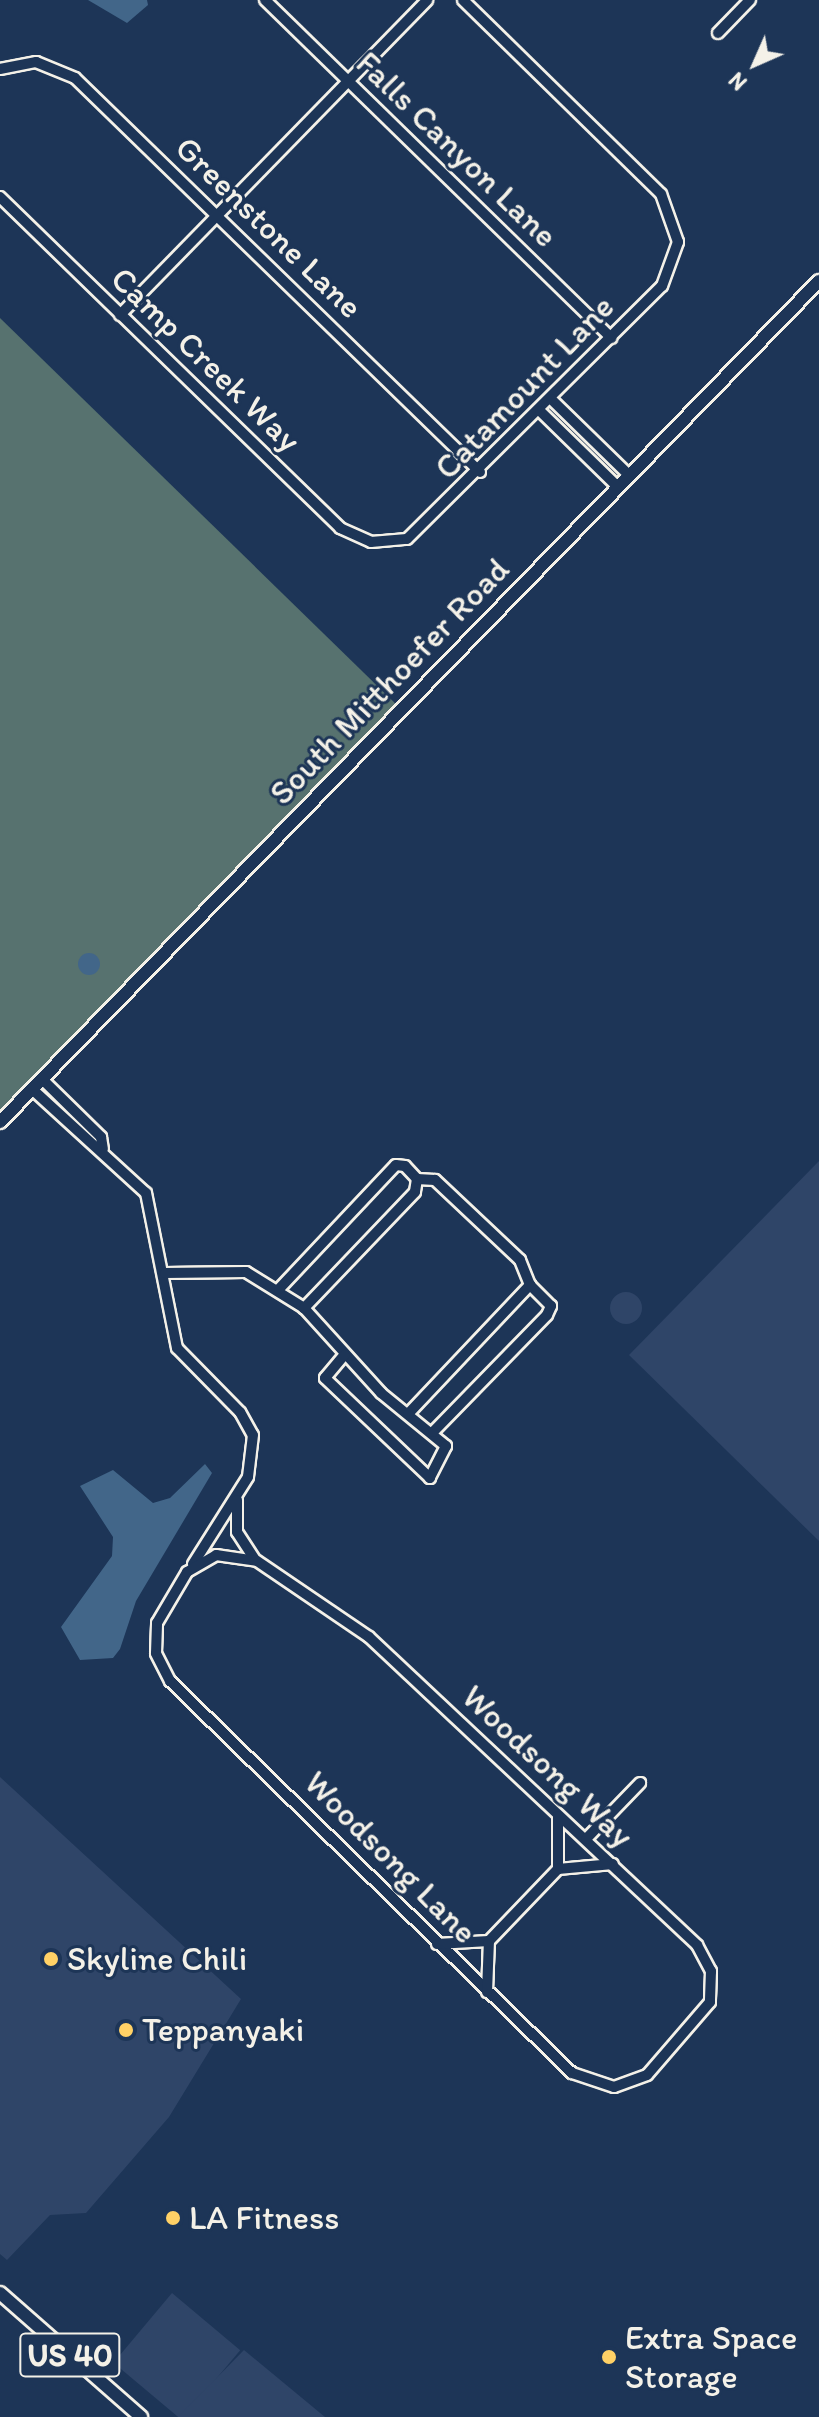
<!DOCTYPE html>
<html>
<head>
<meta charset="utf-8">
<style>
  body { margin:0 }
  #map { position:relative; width:819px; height:2417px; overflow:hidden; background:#1d3557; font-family:Itim,sans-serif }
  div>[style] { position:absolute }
  .built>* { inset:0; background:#2f4568; transform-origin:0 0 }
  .round { border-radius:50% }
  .green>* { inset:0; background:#57726f }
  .water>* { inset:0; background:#426689 }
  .roads { filter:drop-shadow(2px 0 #f4f1e8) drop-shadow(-2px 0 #f4f1e8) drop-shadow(0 2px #f4f1e8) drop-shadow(0 -2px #f4f1e8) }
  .minor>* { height:10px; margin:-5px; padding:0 5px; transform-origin:5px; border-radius:5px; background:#1d3557 }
  .major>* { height:12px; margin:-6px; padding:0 6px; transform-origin:6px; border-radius:6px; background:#1d3557 }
  .dots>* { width:22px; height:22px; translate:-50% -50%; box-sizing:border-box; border:4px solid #1d3557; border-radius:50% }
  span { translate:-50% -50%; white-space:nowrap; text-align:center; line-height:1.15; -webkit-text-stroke:6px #1d3557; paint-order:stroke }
  .shield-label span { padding:2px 6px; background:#1d3557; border:2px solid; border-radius:6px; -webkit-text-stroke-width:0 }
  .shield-label { font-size:32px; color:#f4f1e8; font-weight:700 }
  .street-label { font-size:34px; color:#f4f1e8 }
  .poi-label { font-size:34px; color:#f4f1e8 }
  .left { translate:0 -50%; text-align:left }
  .north { position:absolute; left:715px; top:24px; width:80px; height:80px; -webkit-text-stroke:6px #1d3557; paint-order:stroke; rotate:225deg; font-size:22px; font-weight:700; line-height:32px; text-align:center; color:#f4f1e8 }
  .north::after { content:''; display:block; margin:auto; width:28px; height:36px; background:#f4f1e8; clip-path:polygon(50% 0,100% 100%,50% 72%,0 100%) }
</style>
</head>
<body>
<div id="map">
  <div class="built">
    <i style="clip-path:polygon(819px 1161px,819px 1541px,629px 1355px)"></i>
    <i class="round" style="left:610px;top:1292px;width:32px;height:32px"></i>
    <i style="clip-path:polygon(0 1777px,241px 1999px,169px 2117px,86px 2213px,50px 2215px,7px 2260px,0 2254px)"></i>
    <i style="left:172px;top:2293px;width:89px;height:91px;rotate:40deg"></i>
    <i style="clip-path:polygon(244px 2350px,325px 2417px,178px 2417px)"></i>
  </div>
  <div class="green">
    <i style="clip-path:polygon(0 318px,401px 709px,0 1122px)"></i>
  </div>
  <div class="water">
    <i style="clip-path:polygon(88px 0,147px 0,148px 5px,127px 23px)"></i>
    <i class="round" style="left:78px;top:953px;width:22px;height:22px"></i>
    <i style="clip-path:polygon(205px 1464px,212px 1473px,136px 1601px,120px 1649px,113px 1658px,80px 1660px,61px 1627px,112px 1556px,113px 1537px,80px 1486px,113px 1470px,153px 1503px,170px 1498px)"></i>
  </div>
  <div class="roads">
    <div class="minor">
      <i style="left:265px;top:0;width:484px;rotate:44.3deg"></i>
      <i style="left:718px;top:33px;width:46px;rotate:-45.9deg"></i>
      <i style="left:0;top:69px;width:37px;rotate:-11deg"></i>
      <i style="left:36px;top:62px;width:42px;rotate:22.3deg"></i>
      <i style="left:75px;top:78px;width:565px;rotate:44.21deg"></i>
      <i style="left:0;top:197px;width:475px;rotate:44.2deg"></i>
      <i style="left:340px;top:528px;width:34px;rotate:24deg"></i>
      <i style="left:371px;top:542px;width:36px;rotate:-5deg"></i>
      <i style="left:407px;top:539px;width:359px;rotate:-44.8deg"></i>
      <i style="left:662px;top:286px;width:47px;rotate:-70deg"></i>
      <i style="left:678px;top:242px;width:51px;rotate:-109.5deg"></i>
      <i style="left:661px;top:194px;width:277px;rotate:-135.6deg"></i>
      <i style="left:120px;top:315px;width:440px;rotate:-45.7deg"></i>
      <i style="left:551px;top:399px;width:109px;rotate:44.3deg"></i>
      <i style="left:540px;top:411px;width:109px;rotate:44.3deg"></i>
      <i style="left:42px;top:1079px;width:83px;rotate:44.5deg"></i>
      <i style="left:101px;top:1137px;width:12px;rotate:81deg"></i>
      <i style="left:32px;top:1089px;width:154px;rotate:42.4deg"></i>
      <i style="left:146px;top:1193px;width:158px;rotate:78.7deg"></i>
      <i style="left:177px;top:1348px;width:90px;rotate:45.5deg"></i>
      <i style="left:240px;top:1412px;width:26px;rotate:61deg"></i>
      <i style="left:253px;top:1435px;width:42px;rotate:96.8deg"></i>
      <i style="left:248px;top:1477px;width:103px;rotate:122.3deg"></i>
      <i style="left:165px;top:1273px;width:81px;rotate:-0.7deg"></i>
      <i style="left:246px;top:1272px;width:68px;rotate:31.8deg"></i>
      <i style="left:304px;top:1308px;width:115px;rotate:47.8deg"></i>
      <i style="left:381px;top:1393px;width:84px;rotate:39.2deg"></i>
      <i style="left:446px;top:1446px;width:36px;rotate:117deg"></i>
      <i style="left:430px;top:1478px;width:145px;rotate:-136.4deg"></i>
      <i style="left:325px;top:1378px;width:30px;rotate:-50deg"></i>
      <i style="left:279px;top:1289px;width:170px;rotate:-46.7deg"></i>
      <i style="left:396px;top:1165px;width:9px;rotate:6deg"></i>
      <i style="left:405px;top:1166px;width:18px;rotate:47deg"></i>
      <i style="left:417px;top:1179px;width:13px;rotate:99deg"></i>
      <i style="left:415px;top:1192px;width:161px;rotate:133.7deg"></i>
      <i style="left:408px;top:1414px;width:178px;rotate:-46.6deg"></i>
      <i style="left:530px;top:1285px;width:27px;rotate:-112deg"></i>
      <i style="left:520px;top:1260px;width:117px;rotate:-136.7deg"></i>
      <i style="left:435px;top:1180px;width:18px;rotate:-177deg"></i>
      <i style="left:433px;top:1432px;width:163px;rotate:-45.7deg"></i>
      <i style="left:547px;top:1315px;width:10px;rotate:-66deg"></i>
      <i style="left:551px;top:1306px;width:30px;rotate:-135deg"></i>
      <i style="left:237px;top:1500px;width:32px;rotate:90deg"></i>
      <i style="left:237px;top:1532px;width:31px;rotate:57deg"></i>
      <i style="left:216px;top:1555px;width:41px;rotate:8.3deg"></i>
      <i style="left:257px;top:1561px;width:135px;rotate:34.2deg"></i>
      <i style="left:369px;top:1637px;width:450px;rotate:43.2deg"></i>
      <i style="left:697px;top:1945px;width:30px;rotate:62deg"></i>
      <i style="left:711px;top:1971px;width:31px;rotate:92deg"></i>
      <i style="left:710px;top:2002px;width:96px;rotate:130.8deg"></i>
      <i style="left:647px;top:2075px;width:35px;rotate:160deg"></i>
      <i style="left:614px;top:2087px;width:44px;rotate:-161.6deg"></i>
      <i style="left:572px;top:2073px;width:561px;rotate:-135.72deg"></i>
      <i style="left:170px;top:1681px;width:31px;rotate:-117deg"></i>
      <i style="left:156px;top:1653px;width:30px;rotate:-88deg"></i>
      <i style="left:157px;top:1623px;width:59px;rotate:-59.5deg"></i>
      <i style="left:187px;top:1572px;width:34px;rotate:-30deg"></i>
      <i style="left:586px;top:1839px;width:78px;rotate:-46deg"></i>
      <i style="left:558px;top:1869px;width:55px;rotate:-5.2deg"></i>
      <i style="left:558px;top:1869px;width:53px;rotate:-90deg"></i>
      <i style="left:489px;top:1941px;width:100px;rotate:-46.2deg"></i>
      <i style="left:437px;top:1944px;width:52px;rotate:-3.3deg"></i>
      <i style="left:487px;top:1992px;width:51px;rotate:-87.8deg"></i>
    </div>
    <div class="major">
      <i style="left:0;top:1122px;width:1174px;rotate:-45.76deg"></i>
      <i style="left:0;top:2293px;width:188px;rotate:41.3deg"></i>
    </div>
  </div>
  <div class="dots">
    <i style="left:51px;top:1959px;background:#ffd166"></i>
    <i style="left:126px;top:2030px;background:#ffd166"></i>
    <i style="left:173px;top:2218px;background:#ffd166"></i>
    <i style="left:609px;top:2357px;background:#ffd166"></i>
  </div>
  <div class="shield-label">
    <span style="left:70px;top:2355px">US 40</span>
  </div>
  <div class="street-label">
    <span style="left:457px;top:149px;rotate:44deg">Falls Canyon Lane</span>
    <span style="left:269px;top:227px;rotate:44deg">Greenstone Lane</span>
    <span style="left:206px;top:359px;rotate:44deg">Camp Creek Way</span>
    <span style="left:524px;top:387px;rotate:-46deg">Catamount Lane</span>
    <span style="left:389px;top:681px;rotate:-46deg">South Mitthoefer Road</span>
    <span style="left:548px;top:1766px;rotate:43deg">Woodsong Way</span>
    <span style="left:391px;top:1857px;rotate:45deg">Woodsong Lane</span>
  </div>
  <div class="poi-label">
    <span class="left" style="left:67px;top:1959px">Skyline Chili</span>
    <span class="left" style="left:142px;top:2030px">Teppanyaki</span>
    <span class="left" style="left:189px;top:2218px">LA Fitness</span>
    <span class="left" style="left:625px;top:2357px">Extra Space<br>Storage</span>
  </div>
  <div class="north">N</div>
</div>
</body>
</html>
